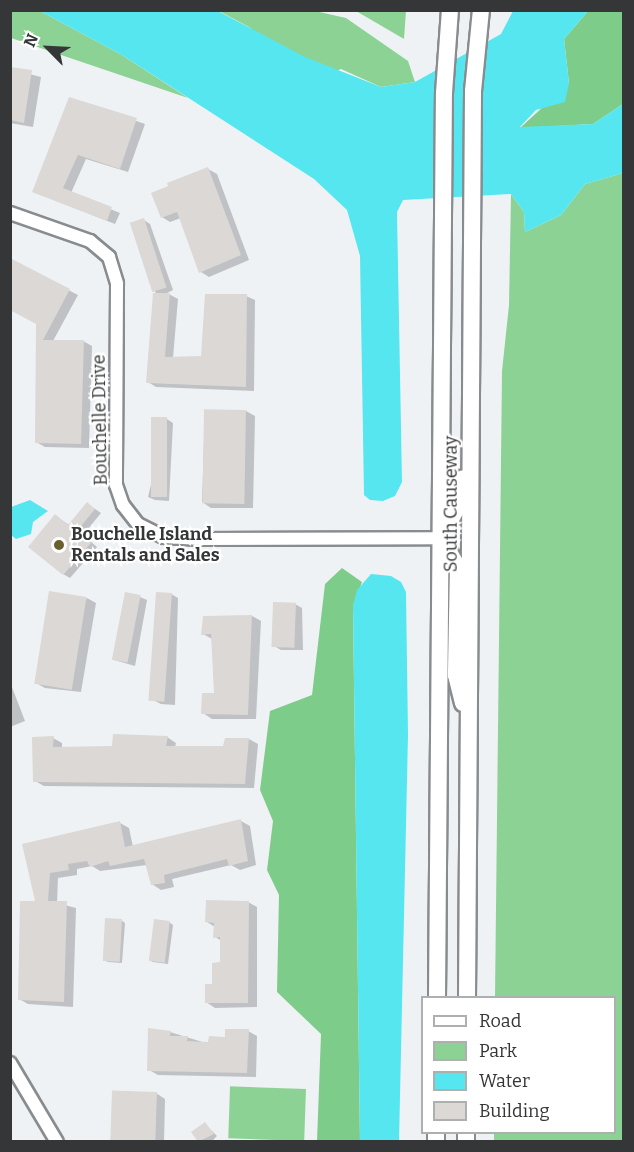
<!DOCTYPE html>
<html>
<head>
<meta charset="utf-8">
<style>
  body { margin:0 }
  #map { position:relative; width:634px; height:1152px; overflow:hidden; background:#eff2f5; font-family:Bitter,serif }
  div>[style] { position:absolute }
  .green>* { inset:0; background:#8dd295; transform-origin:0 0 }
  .forest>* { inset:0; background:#7ecc89 }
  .water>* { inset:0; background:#56e6f0 }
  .shadow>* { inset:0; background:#0003 }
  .building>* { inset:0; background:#dbd8d5; transform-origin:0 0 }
  .roads { filter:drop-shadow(2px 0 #898c8f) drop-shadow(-2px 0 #898c8f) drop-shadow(0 2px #898c8f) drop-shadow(0 -2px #898c8f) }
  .minor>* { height:12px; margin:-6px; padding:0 6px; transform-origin:6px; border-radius:6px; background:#fff }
  .secondary>* { height:16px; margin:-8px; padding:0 8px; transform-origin:8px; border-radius:8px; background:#fff }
  .dots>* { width:16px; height:16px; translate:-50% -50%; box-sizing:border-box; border:3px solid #fff; border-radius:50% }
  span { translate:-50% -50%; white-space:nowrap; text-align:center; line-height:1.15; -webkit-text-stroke:4.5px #fff; paint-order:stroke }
  .street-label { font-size:18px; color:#353637 }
  .poi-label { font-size:18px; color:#353637; font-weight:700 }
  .left { translate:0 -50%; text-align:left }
  .frame { position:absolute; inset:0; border:12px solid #353637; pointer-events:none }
  .legend { position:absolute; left:421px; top:996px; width:195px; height:138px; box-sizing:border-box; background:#fff; border:2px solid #aeafaf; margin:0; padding:8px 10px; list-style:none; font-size:18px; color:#353637 }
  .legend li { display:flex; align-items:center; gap:12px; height:30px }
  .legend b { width:30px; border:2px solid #aeafaf }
  .north { position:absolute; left:18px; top:18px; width:60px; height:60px; -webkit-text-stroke:4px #fff; paint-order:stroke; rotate:294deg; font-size:16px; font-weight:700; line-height:24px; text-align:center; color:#353637 }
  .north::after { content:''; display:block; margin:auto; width:21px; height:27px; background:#353637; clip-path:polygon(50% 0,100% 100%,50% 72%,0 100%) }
</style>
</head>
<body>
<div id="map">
  <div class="green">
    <i style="clip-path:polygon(11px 11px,40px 11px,122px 55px,188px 98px,11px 38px)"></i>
    <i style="clip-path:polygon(219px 11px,315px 11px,346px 18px,408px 61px,415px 82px,381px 87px,341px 69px,313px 80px,249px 27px)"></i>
    <i style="clip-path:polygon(356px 11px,406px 11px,404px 39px)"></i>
    <i style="clip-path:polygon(623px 173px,623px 1141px,494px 1142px,494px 1133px,614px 1132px,614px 998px,495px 997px,502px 371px,509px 305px,511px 194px,524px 212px,525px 232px,561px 215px,585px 184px)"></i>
    <i style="left:306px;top:1089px;width:52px;height:76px;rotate:92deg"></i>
  </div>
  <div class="forest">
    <i style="clip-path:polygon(588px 11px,623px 11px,623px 104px,593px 124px,520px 128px,569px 83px,564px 39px)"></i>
    <i style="clip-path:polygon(342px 568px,362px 582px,353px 606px,360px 1141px,317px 1141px,321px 1034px,277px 992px,279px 895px,267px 870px,273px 821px,260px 790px,270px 711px,312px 695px,325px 584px)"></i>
  </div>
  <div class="water">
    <i style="clip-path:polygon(40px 11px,218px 11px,305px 57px,381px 87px,415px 82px,501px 34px,513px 11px,588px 11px,564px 39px,569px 83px,565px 102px,536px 110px,520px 127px,593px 124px,623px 104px,623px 173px,585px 184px,561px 215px,525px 232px,524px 212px,511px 194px,403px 200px,397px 212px,402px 482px,395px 496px,383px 501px,370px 500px,364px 495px,360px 256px,347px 210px,314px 179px,122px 55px)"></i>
    <i style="clip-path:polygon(30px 500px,48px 511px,33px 522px,31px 534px,16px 539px,11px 535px,11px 507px)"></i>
    <i style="clip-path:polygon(371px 574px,391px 576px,401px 582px,406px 592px,408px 735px,399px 1142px,360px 1141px,353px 606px,357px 590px)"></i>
  </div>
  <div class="shadow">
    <i style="clip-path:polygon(10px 69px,41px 77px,33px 127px,10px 123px)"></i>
    <i style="clip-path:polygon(70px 98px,145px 124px,128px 172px,86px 159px,71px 193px,120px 213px,115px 224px,34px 192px)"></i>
    <i style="clip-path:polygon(208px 169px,217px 174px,249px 260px,209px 277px,201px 272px,181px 218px,170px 222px,162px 217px)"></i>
    <i style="clip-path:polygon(144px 220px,150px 224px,173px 290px,167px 293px,178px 299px,173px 358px,202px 357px,246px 296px,255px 300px,254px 391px,156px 387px,148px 382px,160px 295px,155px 292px)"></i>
    <i style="clip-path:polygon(10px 260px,78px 295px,53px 341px,83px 341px,92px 346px,89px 448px,45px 447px,36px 442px,38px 324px)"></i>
    <i style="clip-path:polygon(246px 411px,255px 416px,253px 508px,211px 508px,202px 502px,205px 412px)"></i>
    <i style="clip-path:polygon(167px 419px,173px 423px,169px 501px,155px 500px,148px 497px)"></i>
    <i style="clip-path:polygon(88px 504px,101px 513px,83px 535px,97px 547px,70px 578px,63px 574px,56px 516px,69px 525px)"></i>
    <i style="clip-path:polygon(171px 594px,178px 598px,175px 705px,161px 704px,155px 701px)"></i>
    <i style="clip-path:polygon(140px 597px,147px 600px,135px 666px,114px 660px)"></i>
    <i style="clip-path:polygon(87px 598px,96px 603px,81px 692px,45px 688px,36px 683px)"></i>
    <i style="clip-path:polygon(295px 604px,302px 608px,303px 650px,281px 650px,274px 646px)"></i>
    <i style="clip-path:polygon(252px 616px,261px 621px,256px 719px,212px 719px,203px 713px,215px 695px,212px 639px,203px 634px,204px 618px)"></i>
    <i style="clip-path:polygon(10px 682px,25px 721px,10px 727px)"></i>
    <i style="clip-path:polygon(167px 737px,176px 743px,175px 747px,224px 747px,249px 739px,258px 744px,254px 788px,44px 786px,35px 781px,53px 738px,62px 743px,62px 748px,113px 747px)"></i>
    <i style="clip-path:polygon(241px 821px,250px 826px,256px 865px,240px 870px,231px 865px,172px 879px,174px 887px,161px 890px,152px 884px,147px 865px,100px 871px,92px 866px,77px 869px,77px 875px,58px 878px,57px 903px,76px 908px,73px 1007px,28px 1004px,19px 999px,37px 902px,24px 845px,120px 823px,129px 828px,133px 847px)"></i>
    <i style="clip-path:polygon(248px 902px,257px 907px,257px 1007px,215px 1008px,206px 1002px,222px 963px,222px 941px,215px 937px,215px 927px,207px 922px)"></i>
    <i style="clip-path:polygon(121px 920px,125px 923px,122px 963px,108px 962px,104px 960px)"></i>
    <i style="clip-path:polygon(169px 922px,173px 925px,168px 964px,153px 962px,149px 960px)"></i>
    <i style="clip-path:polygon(248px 1031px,257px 1036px,256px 1077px,158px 1075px,149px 1070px,170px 1032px,209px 1044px)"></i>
    <i style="clip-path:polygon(156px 1093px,165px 1099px,164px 1142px,113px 1142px)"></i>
    <i style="clip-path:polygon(205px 1124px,217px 1136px,211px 1142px,200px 1142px,193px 1133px)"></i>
  </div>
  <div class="building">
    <i style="clip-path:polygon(10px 67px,32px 70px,24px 123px,10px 120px)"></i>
    <i style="clip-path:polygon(69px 97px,137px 118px,120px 169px,78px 155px,63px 188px,112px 207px,107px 221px,32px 192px)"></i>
    <i style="clip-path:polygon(208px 167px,241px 255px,199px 273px,177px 212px,161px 218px,151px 193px,168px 186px,167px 183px)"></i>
    <i style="left:144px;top:218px;width:73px;height:15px;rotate:72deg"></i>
    <i style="clip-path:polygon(10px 258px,70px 289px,43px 340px,84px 340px,81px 444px,35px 443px,36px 324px,10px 310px)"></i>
    <i style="clip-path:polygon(153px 293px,170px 293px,165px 357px,201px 356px,205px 294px,247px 294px,246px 387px,146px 383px)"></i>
    <i style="left:246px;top:410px;width:94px;height:42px;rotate:91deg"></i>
    <i style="left:151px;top:417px;width:16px;height:80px"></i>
    <i style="clip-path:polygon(87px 502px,95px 509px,77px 531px,91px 543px,63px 575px,28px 547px,55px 514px,68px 525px)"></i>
    <i style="left:49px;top:591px;width:38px;height:94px;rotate:9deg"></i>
    <i style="left:125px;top:592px;width:16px;height:69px;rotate:11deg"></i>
    <i style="left:156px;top:592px;width:16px;height:109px;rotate:4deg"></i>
    <i style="left:273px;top:602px;width:23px;height:45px;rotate:2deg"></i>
    <i style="clip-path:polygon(252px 615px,248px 715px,201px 714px,202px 693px,214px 693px,211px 634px,201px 635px,203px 616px)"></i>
    <i style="clip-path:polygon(113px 734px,168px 736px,166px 746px,223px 746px,225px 738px,249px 738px,245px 784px,33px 782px,32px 737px,54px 736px,53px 747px,112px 746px)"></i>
    <i style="clip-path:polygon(241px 819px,248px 861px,229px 866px,227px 859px,164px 875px,165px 883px,151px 885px,144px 859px,110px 866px,108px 861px,90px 867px,87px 861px,68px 864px,69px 870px,50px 873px,48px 901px,67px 901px,64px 1002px,18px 1000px,20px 901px,35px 901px,22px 844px,120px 821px,125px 847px)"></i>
    <i style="clip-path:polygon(206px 900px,249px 901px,248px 1003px,205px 1003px,205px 984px,212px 984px,212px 963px,220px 962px,220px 937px,213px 938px,214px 923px,205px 922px)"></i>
    <i style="left:105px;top:918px;width:17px;height:43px;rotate:3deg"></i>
    <i style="left:154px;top:919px;width:16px;height:42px;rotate:7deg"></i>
    <i style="clip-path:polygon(148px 1028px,171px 1031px,170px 1036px,188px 1036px,187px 1041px,208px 1042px,209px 1036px,225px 1037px,225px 1029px,249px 1029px,247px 1073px,147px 1071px)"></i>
    <i style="left:157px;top:1092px;width:50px;height:45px;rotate:92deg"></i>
    <i style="clip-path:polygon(205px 1122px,214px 1134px,198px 1142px,191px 1132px)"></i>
  </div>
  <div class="roads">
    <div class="minor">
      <i style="left:10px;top:213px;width:85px;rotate:19.3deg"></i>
      <i style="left:90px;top:241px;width:25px;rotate:40deg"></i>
      <i style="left:109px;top:257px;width:28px;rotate:73deg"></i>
      <i style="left:117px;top:284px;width:201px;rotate:90.3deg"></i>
      <i style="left:116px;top:485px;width:21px;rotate:71deg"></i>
      <i style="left:123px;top:505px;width:24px;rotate:52deg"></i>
      <i style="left:138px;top:524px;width:29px;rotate:27deg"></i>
      <i style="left:164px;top:537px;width:37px;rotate:3deg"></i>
      <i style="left:201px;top:539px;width:240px;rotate:-0.2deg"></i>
      <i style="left:10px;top:1063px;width:92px;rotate:59.3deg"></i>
    </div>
    <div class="secondary">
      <i style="left:441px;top:538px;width:34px;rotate:60deg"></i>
      <i style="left:458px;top:567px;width:108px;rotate:91.1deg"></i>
      <i style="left:456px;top:675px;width:29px;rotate:76deg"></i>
      <i style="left:441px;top:538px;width:36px;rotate:-62deg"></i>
      <i style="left:458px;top:506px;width:28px;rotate:-80deg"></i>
      <i style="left:437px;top:998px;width:905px;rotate:-89.56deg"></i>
      <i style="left:444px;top:93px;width:83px;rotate:-85.9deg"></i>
      <i style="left:467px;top:998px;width:907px;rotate:-89.62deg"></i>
      <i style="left:473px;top:91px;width:81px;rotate:-84.4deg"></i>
      <i style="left:436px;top:1142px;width:10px;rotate:-90deg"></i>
      <i style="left:466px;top:1142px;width:10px;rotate:-90deg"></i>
    </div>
  </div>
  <div class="dots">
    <i style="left:59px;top:545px;background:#69602d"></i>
  </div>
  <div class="street-label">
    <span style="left:100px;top:420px;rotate:-91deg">Bouchelle Drive</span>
    <span style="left:451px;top:504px;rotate:-90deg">South Causeway</span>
  </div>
  <div class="poi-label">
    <span class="left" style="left:71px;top:545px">Bouchelle Island<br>Rentals and Sales</span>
  </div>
  <div class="frame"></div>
  <ul class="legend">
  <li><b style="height:8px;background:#fff"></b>Road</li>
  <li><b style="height:16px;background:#8dd295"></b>Park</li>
  <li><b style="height:16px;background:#56e6f0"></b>Water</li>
  <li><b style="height:16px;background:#dbd8d5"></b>Building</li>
  </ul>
  <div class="north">N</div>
</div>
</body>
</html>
